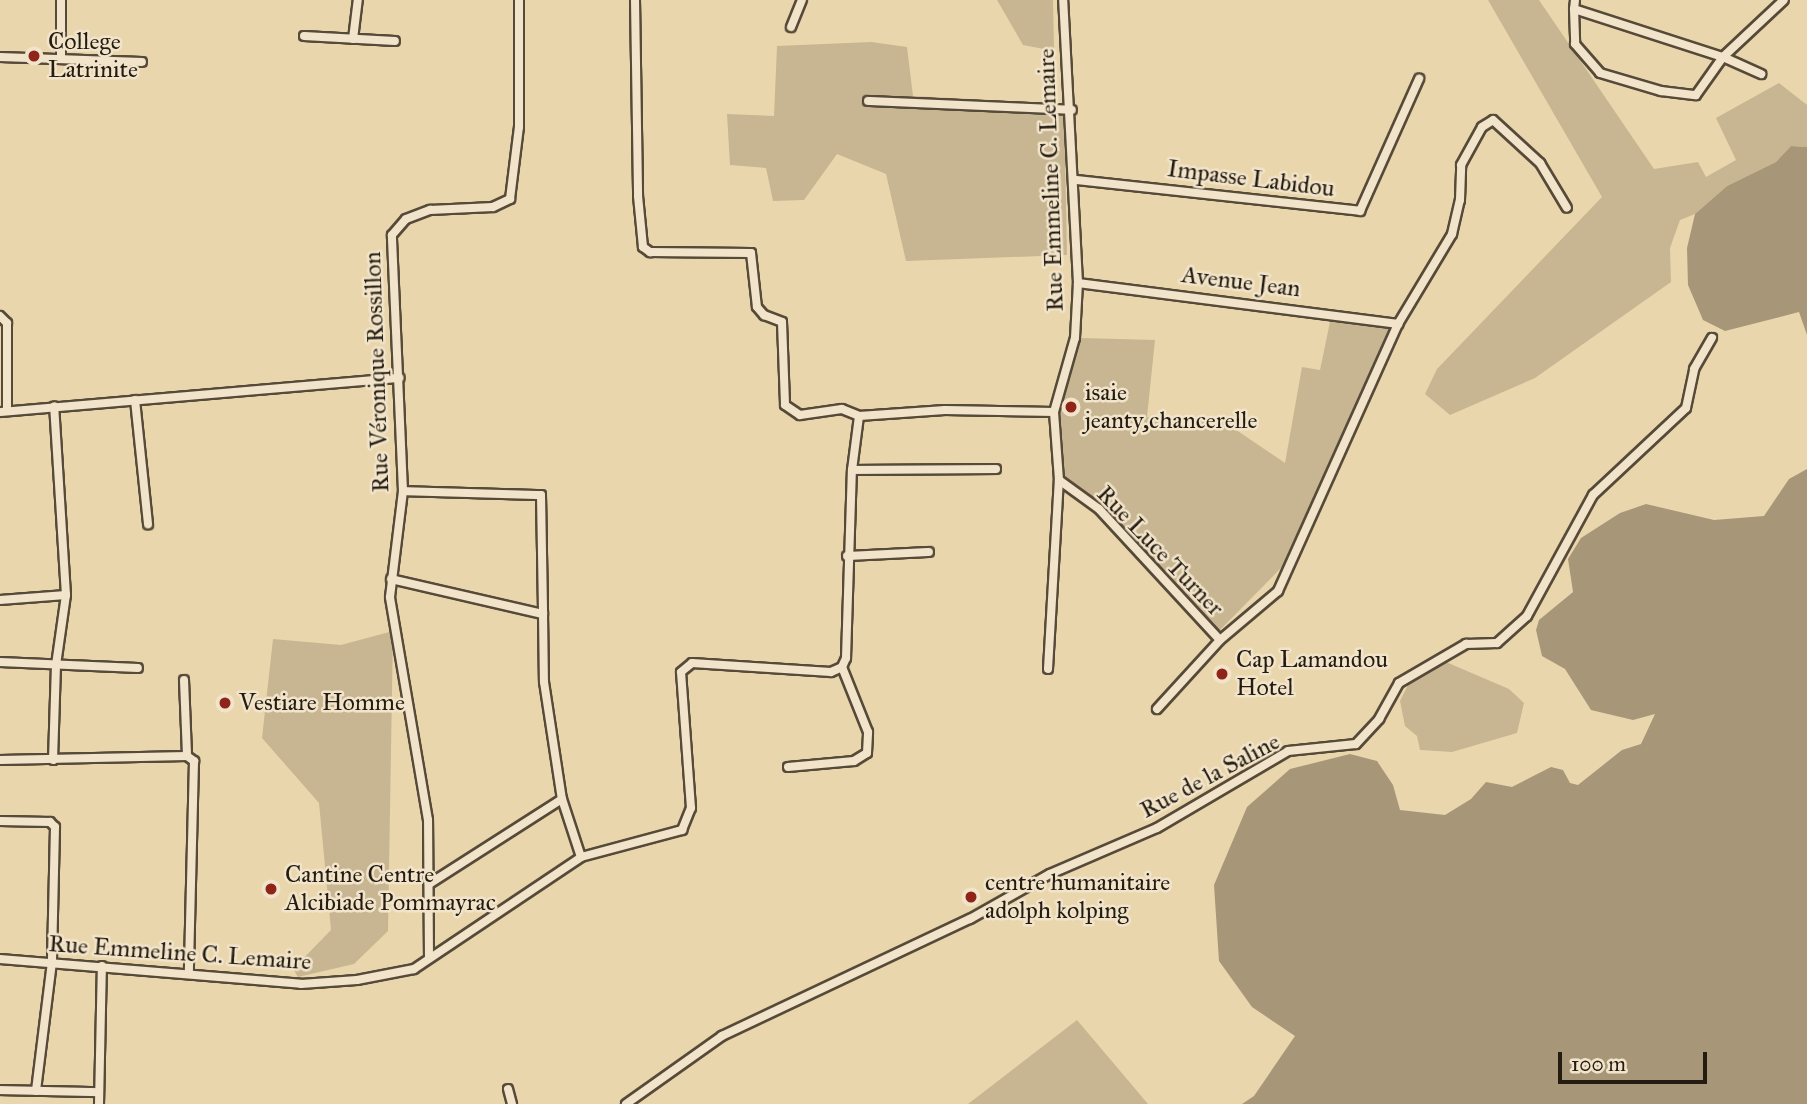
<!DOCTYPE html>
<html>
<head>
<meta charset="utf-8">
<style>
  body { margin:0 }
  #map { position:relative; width:1807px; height:1104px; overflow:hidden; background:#ead6ad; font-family:"IM FELL Great Primer",serif }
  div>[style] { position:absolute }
  .green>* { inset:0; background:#c8b692 }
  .water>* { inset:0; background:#a79778 }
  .roads { filter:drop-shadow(2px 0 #564a38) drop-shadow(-2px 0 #564a38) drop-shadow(0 2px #564a38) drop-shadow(0 -2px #564a38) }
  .minor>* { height:8px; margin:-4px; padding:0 4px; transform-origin:4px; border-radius:4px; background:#f1e4ca }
  .dots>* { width:19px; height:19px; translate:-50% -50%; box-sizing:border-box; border:4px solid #f1e4ca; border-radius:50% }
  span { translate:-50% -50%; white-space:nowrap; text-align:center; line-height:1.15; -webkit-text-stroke:5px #f1e4ca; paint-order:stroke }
  .poi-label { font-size:24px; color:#241c11 }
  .left { translate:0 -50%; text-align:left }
  .street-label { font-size:24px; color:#241c11 }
  .scale { position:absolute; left:1558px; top:1052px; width:149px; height:32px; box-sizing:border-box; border:4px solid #241c11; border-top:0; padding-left:9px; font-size:21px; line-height:24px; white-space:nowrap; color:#241c11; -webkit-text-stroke:5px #f1e4ca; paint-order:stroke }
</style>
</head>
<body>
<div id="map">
  <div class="green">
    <i style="clip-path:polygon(997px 0,1053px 0,1054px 51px,1023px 45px)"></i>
    <i style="clip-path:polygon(1488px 0,1539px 0,1654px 169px,1698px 162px,1706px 177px,1736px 160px,1716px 118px,1779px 83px,1807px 105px,1807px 147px,1791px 146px,1776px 162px,1727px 186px,1695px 214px,1680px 220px,1670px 248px,1671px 282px,1535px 378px,1450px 415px,1425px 394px,1437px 369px,1602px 197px)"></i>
    <i style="clip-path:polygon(871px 42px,907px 47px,913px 96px,1064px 104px,1067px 255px,906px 261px,886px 174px,837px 154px,804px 200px,773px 201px,766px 168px,730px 165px,727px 114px,774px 116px,777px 46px)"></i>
    <i style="clip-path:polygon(1331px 317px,1394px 328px,1284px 565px,1218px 632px,1101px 504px,1062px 477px,1059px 402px,1081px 338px,1155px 340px,1147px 417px,1223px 421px,1285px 463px,1302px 367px,1320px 370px)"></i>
    <i style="clip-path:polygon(393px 631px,388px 931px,354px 964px,298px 977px,293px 969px,331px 930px,319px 803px,262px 738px,273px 639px,341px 645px)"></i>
    <i style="clip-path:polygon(1446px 662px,1509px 689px,1524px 703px,1517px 733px,1452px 752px,1420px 750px,1417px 736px,1405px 726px,1400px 701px,1411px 679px)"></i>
    <i style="clip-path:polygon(1077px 1020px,1148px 1104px,968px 1104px)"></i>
  </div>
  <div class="water">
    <i style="clip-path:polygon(1791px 146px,1807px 147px,1807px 335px,1799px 312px,1725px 331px,1703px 320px,1688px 285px,1687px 248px,1695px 214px,1727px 186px,1776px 162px)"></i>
    <i style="clip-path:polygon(1807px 469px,1807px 1104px,1242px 1104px,1254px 1096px,1295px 1036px,1252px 1007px,1219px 961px,1214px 885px,1247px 807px,1290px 769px,1350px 754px,1377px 761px,1393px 785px,1400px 810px,1445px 815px,1471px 799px,1486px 782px,1512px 787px,1551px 767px,1563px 770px,1570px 783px,1578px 785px,1622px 750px,1641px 744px,1655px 714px,1633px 720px,1591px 710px,1565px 669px,1542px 656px,1536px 630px,1539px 620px,1573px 592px,1568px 559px,1581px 538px,1620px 513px,1646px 504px,1714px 520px,1764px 516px,1789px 479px)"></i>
  </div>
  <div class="roads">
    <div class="minor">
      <i style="left:61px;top:0;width:57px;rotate:90deg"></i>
      <i style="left:635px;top:0;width:196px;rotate:89.1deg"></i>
      <i style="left:638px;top:196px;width:51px;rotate:84.4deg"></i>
      <i style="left:643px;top:247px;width:9px;rotate:36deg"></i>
      <i style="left:650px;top:252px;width:101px;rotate:0.6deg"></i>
      <i style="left:751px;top:253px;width:54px;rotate:83.7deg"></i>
      <i style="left:757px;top:307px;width:11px;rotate:49deg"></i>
      <i style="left:764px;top:315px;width:19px;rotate:21deg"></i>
      <i style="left:782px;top:322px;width:83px;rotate:87.9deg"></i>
      <i style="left:785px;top:405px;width:18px;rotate:34deg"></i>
      <i style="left:800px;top:415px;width:42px;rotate:-8.1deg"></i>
      <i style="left:842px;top:409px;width:18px;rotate:22deg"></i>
      <i style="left:1575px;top:0;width:9px;rotate:96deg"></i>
      <i style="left:1574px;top:9px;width:157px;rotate:17.9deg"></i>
      <i style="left:1723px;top:57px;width:42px;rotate:24.1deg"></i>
      <i style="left:1574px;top:9px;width:35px;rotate:88deg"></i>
      <i style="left:1575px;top:44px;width:38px;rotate:49deg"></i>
      <i style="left:1600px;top:73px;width:64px;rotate:16.4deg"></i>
      <i style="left:1661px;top:91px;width:35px;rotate:7deg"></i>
      <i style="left:1696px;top:95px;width:47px;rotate:-54.6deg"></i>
      <i style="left:1723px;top:57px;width:83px;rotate:-43.1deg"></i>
      <i style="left:791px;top:27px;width:29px;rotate:-68deg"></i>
      <i style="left:304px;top:36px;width:91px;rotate:3.1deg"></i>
      <i style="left:353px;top:39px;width:39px;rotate:-83deg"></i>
      <i style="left:0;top:57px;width:142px;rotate:2deg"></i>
      <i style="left:868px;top:101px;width:204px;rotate:2.5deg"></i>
      <i style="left:1076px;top:180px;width:286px;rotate:6.2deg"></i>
      <i style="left:1360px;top:211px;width:145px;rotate:-65.9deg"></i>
      <i style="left:1078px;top:283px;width:323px;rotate:7.3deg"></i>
      <i style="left:0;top:316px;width:10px;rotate:45deg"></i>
      <i style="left:7px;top:323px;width:88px;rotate:90deg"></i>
      <i style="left:135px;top:400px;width:125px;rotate:84deg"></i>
      <i style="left:0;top:412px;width:401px;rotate:-4.9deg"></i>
      <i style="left:1054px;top:412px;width:68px;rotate:85.8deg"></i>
      <i style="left:1059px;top:480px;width:49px;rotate:35.9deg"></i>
      <i style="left:1099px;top:509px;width:178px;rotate:47.3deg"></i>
      <i style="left:852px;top:470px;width:144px;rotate:-0.4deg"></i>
      <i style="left:403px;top:491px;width:138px;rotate:1.7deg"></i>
      <i style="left:541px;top:495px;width:119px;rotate:89deg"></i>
      <i style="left:847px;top:556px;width:82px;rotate:-2.8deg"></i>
      <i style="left:391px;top:579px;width:156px;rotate:13deg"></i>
      <i style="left:543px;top:614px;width:68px;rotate:89.2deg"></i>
      <i style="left:544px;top:682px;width:118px;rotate:81.3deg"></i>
      <i style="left:562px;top:799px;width:158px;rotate:147.4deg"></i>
      <i style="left:0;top:600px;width:66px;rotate:-4.3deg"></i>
      <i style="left:0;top:662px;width:138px;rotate:2.5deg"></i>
      <i style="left:1048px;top:669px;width:189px;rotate:-86.7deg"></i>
      <i style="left:184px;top:680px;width:76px;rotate:87.7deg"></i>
      <i style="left:1157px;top:709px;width:93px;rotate:-47.6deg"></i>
      <i style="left:1220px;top:640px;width:76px;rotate:-40.2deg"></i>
      <i style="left:1278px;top:591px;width:293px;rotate:-65.8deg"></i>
      <i style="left:1398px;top:324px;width:105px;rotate:-59deg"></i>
      <i style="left:1452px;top:234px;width:35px;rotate:-77deg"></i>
      <i style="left:1460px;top:200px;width:35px;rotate:-88deg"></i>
      <i style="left:1461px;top:165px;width:43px;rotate:-61.1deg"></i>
      <i style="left:1482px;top:127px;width:13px;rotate:-32deg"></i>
      <i style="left:1493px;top:120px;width:64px;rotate:42.5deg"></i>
      <i style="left:1540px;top:163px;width:52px;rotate:59deg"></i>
      <i style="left:0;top:760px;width:187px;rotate:-1.2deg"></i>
      <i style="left:187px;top:756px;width:9px;rotate:36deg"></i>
      <i style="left:194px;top:761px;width:211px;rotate:91.4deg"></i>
      <i style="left:53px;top:760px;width:95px;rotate:-88.2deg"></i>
      <i style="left:56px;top:665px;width:71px;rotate:-81.9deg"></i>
      <i style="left:66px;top:595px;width:189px;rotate:-93.6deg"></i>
      <i style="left:788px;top:767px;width:66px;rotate:-5.2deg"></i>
      <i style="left:854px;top:761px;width:15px;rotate:-32deg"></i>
      <i style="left:867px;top:753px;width:21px;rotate:-87deg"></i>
      <i style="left:868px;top:732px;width:70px;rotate:-111.8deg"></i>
      <i style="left:562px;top:799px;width:61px;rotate:71.9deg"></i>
      <i style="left:0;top:821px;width:50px;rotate:1.1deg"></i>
      <i style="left:50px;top:822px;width:7px;rotate:45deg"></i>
      <i style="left:55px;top:827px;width:135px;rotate:91.3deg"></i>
      <i style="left:52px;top:962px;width:130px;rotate:97.1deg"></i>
      <i style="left:429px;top:958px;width:138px;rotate:-90.4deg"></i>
      <i style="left:428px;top:820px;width:226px;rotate:-99.7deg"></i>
      <i style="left:390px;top:597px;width:107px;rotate:-83deg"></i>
      <i style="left:403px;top:491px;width:256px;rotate:-92.5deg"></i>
      <i style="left:392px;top:235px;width:21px;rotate:-49deg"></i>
      <i style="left:406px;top:219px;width:26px;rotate:-21deg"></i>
      <i style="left:430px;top:210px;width:63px;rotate:-2.7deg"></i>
      <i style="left:493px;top:207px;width:19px;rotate:-25deg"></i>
      <i style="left:510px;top:199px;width:73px;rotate:-82.9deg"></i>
      <i style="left:519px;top:127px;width:127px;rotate:-90deg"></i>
      <i style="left:0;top:959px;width:302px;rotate:4.7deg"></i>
      <i style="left:301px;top:984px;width:56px;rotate:-4.1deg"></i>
      <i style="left:357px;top:980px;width:58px;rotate:-10.9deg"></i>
      <i style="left:414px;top:969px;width:201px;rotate:-33.8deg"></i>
      <i style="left:581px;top:857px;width:105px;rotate:-15deg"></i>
      <i style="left:682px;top:830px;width:24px;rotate:-68deg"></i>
      <i style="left:691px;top:808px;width:136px;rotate:-94.2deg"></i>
      <i style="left:681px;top:672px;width:14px;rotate:-39deg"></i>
      <i style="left:692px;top:663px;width:139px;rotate:3.7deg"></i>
      <i style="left:831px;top:672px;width:12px;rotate:-24deg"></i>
      <i style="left:842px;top:667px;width:10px;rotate:-66deg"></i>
      <i style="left:846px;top:658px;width:188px;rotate:-88.2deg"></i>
      <i style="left:852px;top:470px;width:54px;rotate:-82.6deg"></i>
      <i style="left:859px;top:416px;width:86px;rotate:-4deg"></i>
      <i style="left:945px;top:410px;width:109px;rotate:1.1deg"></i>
      <i style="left:1054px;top:412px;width:77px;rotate:-74.2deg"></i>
      <i style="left:1075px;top:338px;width:55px;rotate:-86.9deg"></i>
      <i style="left:1078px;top:283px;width:283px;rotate:-93deg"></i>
      <i style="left:508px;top:1089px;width:16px;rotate:75deg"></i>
      <i style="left:0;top:1090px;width:98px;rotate:1.2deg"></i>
      <i style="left:99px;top:1104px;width:138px;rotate:-88.8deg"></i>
      <i style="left:626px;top:1104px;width:118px;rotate:-35.3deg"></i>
      <i style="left:722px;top:1036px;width:274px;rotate:-25.3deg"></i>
      <i style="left:970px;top:919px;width:92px;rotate:-29.4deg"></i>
      <i style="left:1050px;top:874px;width:116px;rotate:-23.3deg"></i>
      <i style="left:1157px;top:828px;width:152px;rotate:-30.4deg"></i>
      <i style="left:1288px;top:751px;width:68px;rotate:-5.9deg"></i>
      <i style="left:1356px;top:744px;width:34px;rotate:-47deg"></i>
      <i style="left:1379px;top:719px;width:41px;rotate:-60.9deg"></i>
      <i style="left:1399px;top:683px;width:78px;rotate:-30.2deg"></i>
      <i style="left:1466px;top:644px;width:31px;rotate:-2deg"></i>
      <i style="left:1497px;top:643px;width:40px;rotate:-42deg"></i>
      <i style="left:1527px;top:616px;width:138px;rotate:-61.4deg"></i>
      <i style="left:1593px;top:495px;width:127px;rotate:-43.1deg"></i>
      <i style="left:1686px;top:408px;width:40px;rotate:-78deg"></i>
      <i style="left:1694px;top:369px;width:36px;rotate:-60deg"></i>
    </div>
  </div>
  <div class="dots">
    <i style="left:34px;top:56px;background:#8f2418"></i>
    <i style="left:1071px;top:407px;background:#8f2418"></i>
    <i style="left:1222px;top:674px;background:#8f2418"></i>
    <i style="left:225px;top:703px;background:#8f2418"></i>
    <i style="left:271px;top:889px;background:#8f2418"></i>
    <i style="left:971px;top:897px;background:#8f2418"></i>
  </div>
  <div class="poi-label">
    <span class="left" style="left:48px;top:56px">College<br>Latrinite</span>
    <span class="left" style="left:1085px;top:407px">isaie<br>jeanty,chancerelle</span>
    <span class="left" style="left:1236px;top:674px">Cap Lamandou<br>Hotel</span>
    <span class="left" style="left:239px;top:703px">Vestiare Homme</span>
    <span class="left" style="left:285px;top:889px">Cantine Centre<br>Alcibiade Pommayrac</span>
    <span class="left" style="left:985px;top:897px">centre humanitaire<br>adolph kolping</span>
  </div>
  <div class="street-label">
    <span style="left:1251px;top:179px;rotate:7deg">Impasse Labidou</span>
    <span style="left:1051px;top:180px;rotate:-92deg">Rue Emmeline C. Lemaire</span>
    <span style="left:1241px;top:282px;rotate:7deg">Avenue Jean</span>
    <span style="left:377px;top:372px;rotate:-92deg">Rue Véronique Rossillon</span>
    <span style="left:1160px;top:551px;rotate:46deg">Rue Luce Turner</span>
    <span style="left:1210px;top:776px;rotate:-28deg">Rue de la Saline</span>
    <span style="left:180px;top:953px;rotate:4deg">Rue Emmeline C. Lemaire</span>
  </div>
  <div class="scale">100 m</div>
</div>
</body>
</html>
